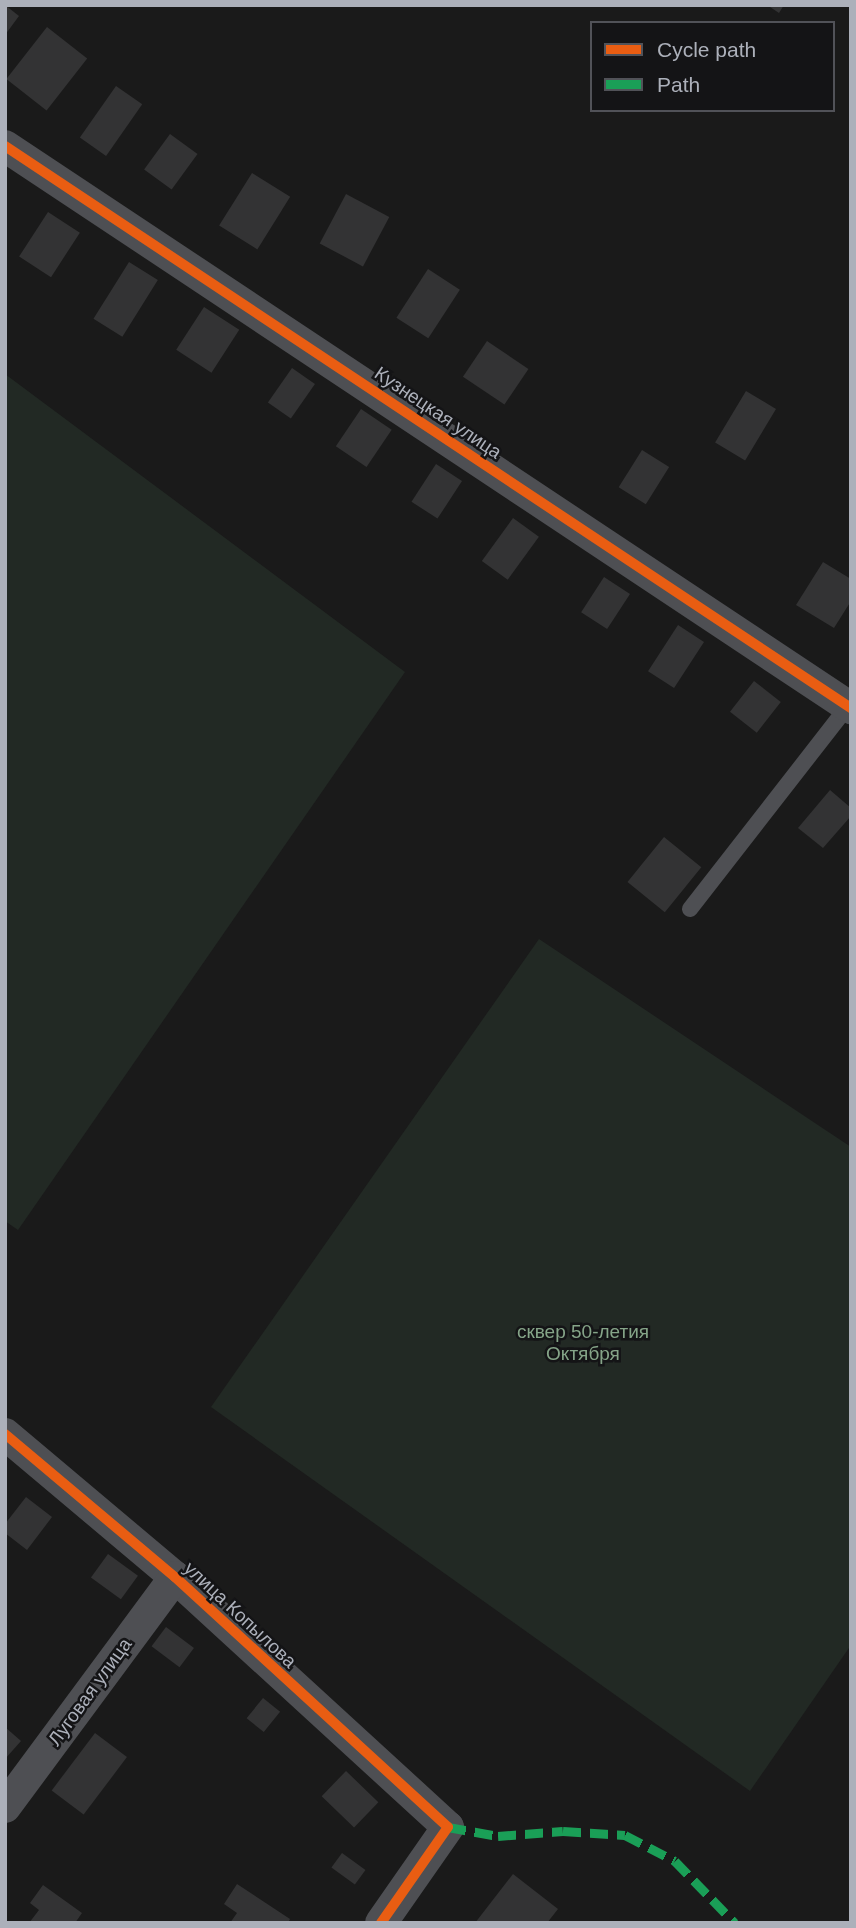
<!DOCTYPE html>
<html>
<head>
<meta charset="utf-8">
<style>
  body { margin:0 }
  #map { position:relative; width:856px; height:1928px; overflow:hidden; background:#1a1a1a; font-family:Arial,sans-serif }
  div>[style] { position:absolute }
  .green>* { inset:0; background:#222924 }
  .building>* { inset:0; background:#333334; transform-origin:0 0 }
  .lane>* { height:16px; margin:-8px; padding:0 8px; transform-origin:8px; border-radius:8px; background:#4e4f53 }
  .street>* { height:32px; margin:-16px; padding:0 16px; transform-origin:16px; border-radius:16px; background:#4e4f53 }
  .quiet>* { height:9px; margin-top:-4.5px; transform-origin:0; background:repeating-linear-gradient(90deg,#1a9f57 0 18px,transparent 0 27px) }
  .cycleway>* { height:10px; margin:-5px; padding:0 5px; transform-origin:5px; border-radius:5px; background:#e95d12 }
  span { translate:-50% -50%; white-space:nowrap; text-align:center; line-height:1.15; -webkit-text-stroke:5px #141416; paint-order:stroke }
  .street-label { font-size:19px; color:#acb0ba }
  .park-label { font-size:19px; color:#85a488 }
  .frame { position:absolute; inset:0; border:7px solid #acb0ba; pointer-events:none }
  .legend { position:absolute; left:590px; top:21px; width:245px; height:91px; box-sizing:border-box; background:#141416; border:2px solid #515258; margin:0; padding:9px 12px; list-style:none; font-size:21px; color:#acb0ba }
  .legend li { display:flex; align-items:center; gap:14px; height:35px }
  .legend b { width:35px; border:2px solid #515258 }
</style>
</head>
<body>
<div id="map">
  <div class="green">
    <i style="clip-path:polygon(5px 374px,405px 672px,18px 1230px,5px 1221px)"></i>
    <i style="clip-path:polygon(539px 939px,851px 1147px,851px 1645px,750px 1791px,211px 1407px)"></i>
  </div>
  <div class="building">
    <i style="clip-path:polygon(5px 5px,19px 16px,5px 35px)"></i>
    <i style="clip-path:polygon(767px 5px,784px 5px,779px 13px)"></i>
    <i style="left:47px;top:27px;width:51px;height:66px;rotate:38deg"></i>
    <i style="left:116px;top:86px;width:32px;height:63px;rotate:35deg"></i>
    <i style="left:170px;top:134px;width:34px;height:44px;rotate:36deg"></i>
    <i style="left:252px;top:173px;width:45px;height:62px;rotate:32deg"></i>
    <i style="left:346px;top:194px;width:49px;height:56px;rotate:28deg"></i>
    <i style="left:48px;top:212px;width:38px;height:53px;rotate:33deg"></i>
    <i style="left:129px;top:262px;width:34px;height:67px;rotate:32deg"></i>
    <i style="left:428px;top:269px;width:38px;height:58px;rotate:33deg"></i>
    <i style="left:204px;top:307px;width:42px;height:51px;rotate:33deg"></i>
    <i style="left:487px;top:341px;width:50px;height:43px;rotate:34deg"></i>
    <i style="left:292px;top:368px;width:28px;height:42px;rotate:35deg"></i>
    <i style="left:746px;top:391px;width:35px;height:60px;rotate:31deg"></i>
    <i style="left:361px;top:409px;width:37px;height:45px;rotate:34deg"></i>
    <i style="left:642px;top:450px;width:32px;height:44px;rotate:32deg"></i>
    <i style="left:436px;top:464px;width:31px;height:45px;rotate:33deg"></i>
    <i style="left:513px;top:518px;width:32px;height:53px;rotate:36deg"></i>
    <i style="clip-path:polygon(823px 562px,851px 579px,851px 601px,834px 628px,796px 605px)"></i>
    <i style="left:604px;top:577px;width:31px;height:42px;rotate:33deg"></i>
    <i style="left:678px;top:625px;width:31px;height:55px;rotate:33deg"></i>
    <i style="left:754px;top:681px;width:34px;height:39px;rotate:38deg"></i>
    <i style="clip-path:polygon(830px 790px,851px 808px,851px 816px,823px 848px,798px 828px)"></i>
    <i style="left:664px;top:837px;width:48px;height:58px;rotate:39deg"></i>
    <i style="clip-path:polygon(26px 1497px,52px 1517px,27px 1550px,5px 1533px,5px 1524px)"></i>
    <i style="left:108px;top:1554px;width:37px;height:29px;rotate:36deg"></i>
    <i style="left:166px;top:1627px;width:35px;height:24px;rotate:37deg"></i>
    <i style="left:263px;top:1698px;width:22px;height:26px;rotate:39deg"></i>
    <i style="clip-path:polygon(5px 1727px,21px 1741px,5px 1759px)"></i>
    <i style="left:95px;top:1733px;width:40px;height:72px;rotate:37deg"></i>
    <i style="left:346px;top:1771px;width:45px;height:35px;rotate:44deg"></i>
    <i style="left:342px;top:1853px;width:29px;height:18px;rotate:36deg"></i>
    <i style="clip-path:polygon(513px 1874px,558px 1909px,547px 1923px,475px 1923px)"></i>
    <i style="clip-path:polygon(237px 1884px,290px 1919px,288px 1923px,230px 1923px,237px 1913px,224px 1904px)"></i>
    <i style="clip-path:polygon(43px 1885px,82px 1913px,75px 1923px,29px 1923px,39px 1910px,30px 1903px)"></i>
  </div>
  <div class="lane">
    <i style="left:690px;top:909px;width:256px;rotate:-52.1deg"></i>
  </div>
  <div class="street">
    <i style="left:5px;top:146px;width:1016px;rotate:33.6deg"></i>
    <i style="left:5px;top:1434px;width:222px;rotate:40.1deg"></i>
    <i style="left:175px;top:1577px;width:370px;rotate:42.5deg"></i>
    <i style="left:448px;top:1827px;width:117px;rotate:124.9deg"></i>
    <i style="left:5px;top:1807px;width:286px;rotate:-53.5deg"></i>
  </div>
  <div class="quiet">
    <i style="left:448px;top:1827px;width:51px;rotate:10.2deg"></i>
    <i style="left:498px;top:1836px;width:65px;rotate:-4.4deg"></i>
    <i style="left:563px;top:1831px;width:62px;rotate:3.7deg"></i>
    <i style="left:625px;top:1835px;width:56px;rotate:27.5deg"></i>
    <i style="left:675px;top:1861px;width:86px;rotate:45.9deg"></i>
  </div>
  <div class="cycleway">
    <i style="left:5px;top:146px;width:1016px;rotate:33.6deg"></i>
    <i style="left:5px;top:1434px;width:222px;rotate:40.1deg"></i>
    <i style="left:175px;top:1577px;width:370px;rotate:42.5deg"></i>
    <i style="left:448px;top:1827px;width:117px;rotate:124.9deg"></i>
  </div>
  <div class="street-label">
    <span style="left:438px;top:413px;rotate:34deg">Кузнецкая улица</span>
    <span style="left:240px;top:1615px;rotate:43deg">улица Копылова</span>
    <span style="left:90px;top:1692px;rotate:-54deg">Луговая улица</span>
  </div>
  <div class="park-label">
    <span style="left:583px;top:1343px">сквер 50-летия<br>Октября</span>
  </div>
  <div class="frame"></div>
  <ul class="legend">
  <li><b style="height:9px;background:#e95d12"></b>Cycle path</li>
  <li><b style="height:9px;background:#1a9f57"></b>Path</li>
  </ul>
</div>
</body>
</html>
